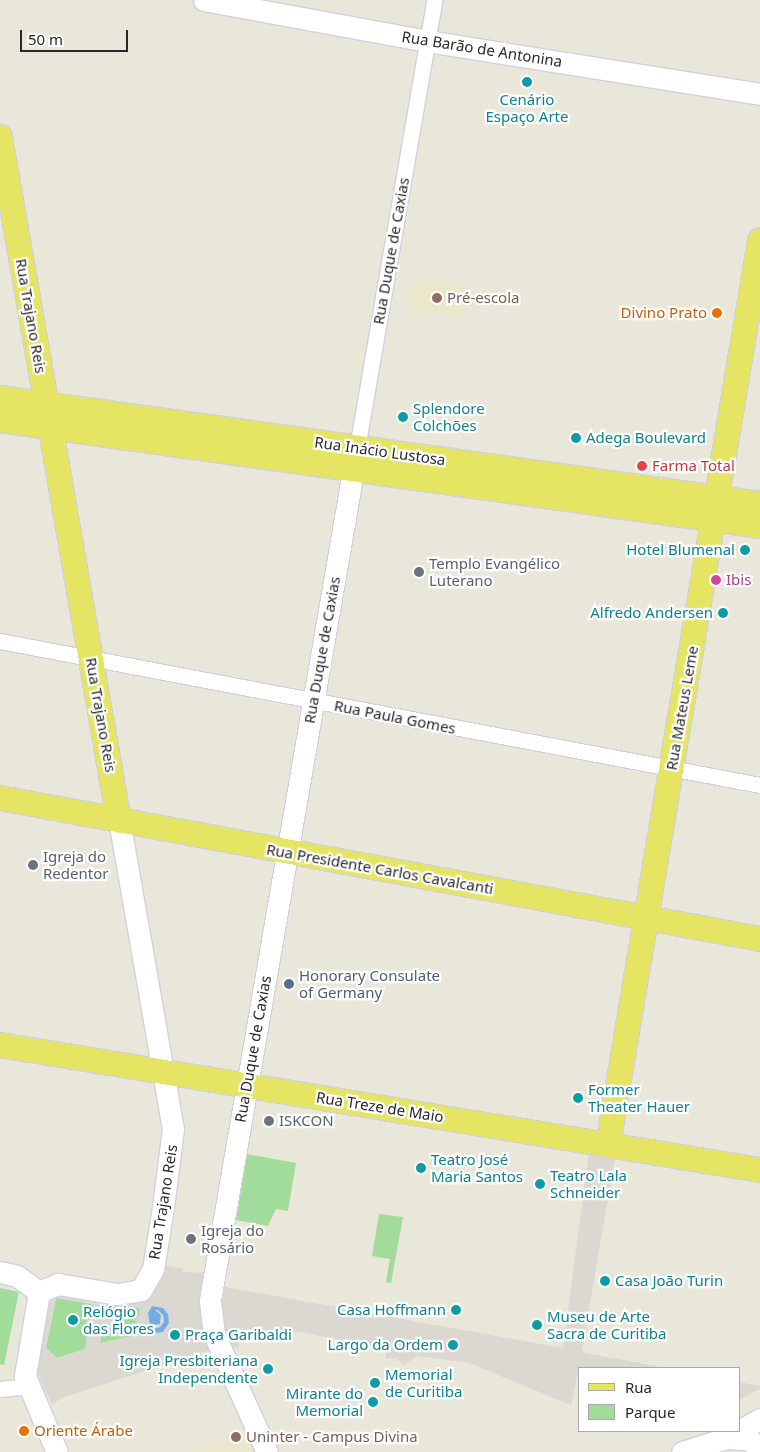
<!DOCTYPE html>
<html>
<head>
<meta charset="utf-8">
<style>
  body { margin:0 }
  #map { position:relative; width:760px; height:1452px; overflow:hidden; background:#e9e6da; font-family:"Noto Sans",sans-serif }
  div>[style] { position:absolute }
  .education>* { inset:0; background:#eae7ca; transform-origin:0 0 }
  .green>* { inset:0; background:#a2dc9a }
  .plaza>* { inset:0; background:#dad8d1 }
  .water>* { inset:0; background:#74ade5 }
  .roads { filter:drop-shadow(1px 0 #d0d0e0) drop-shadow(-1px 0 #d0d0e0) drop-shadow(0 1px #d0d0e0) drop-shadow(0 -1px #d0d0e0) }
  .street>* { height:15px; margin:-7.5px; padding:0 7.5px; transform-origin:7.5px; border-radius:7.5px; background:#fff }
  .secondary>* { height:21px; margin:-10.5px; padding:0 10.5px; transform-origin:10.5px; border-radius:10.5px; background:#fff }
  .primary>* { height:24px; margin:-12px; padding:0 12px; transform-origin:12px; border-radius:12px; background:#e5e463 }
  .dots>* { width:14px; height:14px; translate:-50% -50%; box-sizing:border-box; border:2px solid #fff; border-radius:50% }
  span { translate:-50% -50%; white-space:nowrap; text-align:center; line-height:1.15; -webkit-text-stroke:4.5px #fff; paint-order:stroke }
  .street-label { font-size:15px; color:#282828 }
  .culture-label { font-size:15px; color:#0d838f }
  .left { translate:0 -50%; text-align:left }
  .right { translate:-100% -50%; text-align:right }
  .education-label { font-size:15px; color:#785e54 }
  .food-label { font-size:15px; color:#c56008 }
  .health-label { font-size:15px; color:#be3a42 }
  .worship-label { font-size:15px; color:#5b616d }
  .hotel-label { font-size:15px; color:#b23c85 }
  .service-label { font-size:15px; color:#4e5e75 }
  .legend { position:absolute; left:578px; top:1367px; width:162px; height:65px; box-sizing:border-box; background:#fff; border:1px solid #a9a9a9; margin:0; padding:6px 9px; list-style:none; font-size:15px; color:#282828 }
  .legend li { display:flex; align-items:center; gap:10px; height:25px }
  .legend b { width:25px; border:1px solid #a9a9a9 }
  .scale { position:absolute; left:20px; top:30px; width:108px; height:22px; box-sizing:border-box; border:2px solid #282828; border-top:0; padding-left:6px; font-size:15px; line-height:18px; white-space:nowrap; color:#282828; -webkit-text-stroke:4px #fff; paint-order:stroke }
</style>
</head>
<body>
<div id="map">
  <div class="education">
    <i style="left:411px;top:279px;width:57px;height:31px;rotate:7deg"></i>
    <i style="clip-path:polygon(244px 1428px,255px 1452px,190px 1452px)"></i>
  </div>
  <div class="green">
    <i style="clip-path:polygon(247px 1154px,296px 1163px,288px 1211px,276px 1209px,268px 1226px,236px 1220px)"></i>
    <i style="clip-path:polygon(379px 1214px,403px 1217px,391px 1283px,386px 1282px,390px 1259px,372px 1256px)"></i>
    <i style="clip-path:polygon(0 1288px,19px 1292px,4px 1365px,0 1364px)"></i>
    <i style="clip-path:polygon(56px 1298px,92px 1304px,85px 1349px,57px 1358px,46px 1348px)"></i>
    <i style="clip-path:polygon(106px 1307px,139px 1308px,142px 1334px,101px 1343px,100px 1336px,121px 1336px,105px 1313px)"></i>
  </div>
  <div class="plaza">
    <i style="clip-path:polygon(617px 1146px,582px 1349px,585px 1353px,667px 1368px,579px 1368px,571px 1405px,469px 1363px,417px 1356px,404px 1365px,396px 1358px,386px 1359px,385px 1349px,301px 1332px,282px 1331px,251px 1339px,244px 1338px,239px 1340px,238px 1348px,231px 1346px,223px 1328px,219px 1286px,563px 1348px,589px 1152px)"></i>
    <i style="clip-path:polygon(evenodd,162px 1265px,183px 1269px,183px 1272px,207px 1273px,211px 1350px,61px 1398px,52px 1405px,35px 1367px,48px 1296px,52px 1291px,121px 1299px,162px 1265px,56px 1298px,92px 1304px,85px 1349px,57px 1358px,46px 1348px,56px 1298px,162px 1265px,152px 1306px,166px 1310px,169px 1323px,165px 1330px,154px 1329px,158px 1328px,164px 1322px,163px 1315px,158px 1309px,155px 1309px,162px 1321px,157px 1326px,150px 1325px,149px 1313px,152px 1306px,162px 1265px,106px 1307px,139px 1308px,140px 1314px,134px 1320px,141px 1327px,141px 1334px,101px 1343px,101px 1336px,121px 1336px,122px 1315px,105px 1313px,106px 1307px)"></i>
    <i style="clip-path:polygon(739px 1382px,760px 1386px,760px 1389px,739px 1400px)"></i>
  </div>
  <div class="water">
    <i style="clip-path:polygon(152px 1306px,163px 1308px,168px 1314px,169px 1323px,163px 1332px,155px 1333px,154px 1329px,160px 1327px,164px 1322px,163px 1315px,158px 1310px,155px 1310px,161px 1315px,160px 1324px,150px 1326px,148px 1313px)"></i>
  </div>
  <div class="roads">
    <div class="street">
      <i style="left:357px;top:448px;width:455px;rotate:-80.2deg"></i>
      <i style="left:0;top:641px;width:774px;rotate:10.73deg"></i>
      <i style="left:0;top:1389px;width:27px;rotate:-6deg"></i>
    </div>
    <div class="secondary">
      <i style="left:204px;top:0;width:227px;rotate:10.4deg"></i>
      <i style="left:427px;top:41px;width:337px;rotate:9deg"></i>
      <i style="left:0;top:1272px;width:17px;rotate:13deg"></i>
      <i style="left:17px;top:1276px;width:27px;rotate:36deg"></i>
      <i style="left:39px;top:1292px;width:21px;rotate:-23deg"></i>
      <i style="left:58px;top:1284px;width:60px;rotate:9.6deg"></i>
      <i style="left:117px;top:1294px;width:24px;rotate:-9deg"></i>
      <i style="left:141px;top:1290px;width:24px;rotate:-60deg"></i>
      <i style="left:153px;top:1269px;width:63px;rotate:-80.8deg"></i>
      <i style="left:163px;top:1207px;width:79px;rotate:-82.7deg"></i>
      <i style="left:173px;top:1129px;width:313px;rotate:-99.9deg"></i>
      <i style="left:39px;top:1292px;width:85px;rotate:99.5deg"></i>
      <i style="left:25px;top:1376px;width:82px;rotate:67.2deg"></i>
      <i style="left:727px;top:1438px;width:19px;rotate:3deg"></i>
      <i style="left:746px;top:1439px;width:16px;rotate:27deg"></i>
      <i style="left:267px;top:1452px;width:129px;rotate:-114.2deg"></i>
      <i style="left:214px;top:1334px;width:34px;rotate:-97deg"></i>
      <i style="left:210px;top:1300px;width:859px;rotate:-80.21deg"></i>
      <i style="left:682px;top:1452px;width:47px;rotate:-17.3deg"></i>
      <i style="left:727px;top:1438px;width:38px;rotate:-30deg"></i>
    </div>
    <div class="primary">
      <i style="left:0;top:137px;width:694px;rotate:80.13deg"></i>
      <i style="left:0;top:398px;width:767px;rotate:7.94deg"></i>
      <i style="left:0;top:420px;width:767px;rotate:7.94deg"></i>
      <i style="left:0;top:798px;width:773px;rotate:10.51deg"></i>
      <i style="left:0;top:1045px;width:770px;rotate:9.34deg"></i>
      <i style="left:608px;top:1145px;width:917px;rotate:-80.46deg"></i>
    </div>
  </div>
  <div class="dots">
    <i style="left:527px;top:82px;background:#0f9aa8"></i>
    <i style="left:437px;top:298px;background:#8d6e63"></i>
    <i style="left:717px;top:313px;background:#e8710a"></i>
    <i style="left:403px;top:417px;background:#0f9aa8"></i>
    <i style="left:576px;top:438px;background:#0f9aa8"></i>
    <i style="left:642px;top:466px;background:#e0444e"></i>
    <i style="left:745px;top:550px;background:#0f9aa8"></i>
    <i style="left:419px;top:572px;background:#6b7280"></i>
    <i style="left:716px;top:580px;background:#d1479c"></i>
    <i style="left:723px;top:613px;background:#0f9aa8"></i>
    <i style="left:33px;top:865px;background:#6b7280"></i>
    <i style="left:289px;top:984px;background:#5c6f8a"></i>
    <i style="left:578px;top:1098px;background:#0f9aa8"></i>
    <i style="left:269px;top:1121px;background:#6b7280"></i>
    <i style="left:421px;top:1168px;background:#0f9aa8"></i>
    <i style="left:540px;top:1184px;background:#0f9aa8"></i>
    <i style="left:191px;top:1239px;background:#6b7280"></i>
    <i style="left:605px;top:1281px;background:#0f9aa8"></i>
    <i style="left:456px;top:1310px;background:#0f9aa8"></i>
    <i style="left:73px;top:1320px;background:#0f9aa8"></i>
    <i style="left:537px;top:1325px;background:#0f9aa8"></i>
    <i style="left:175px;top:1335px;background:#0f9aa8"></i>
    <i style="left:453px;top:1345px;background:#0f9aa8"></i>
    <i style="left:268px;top:1369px;background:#0f9aa8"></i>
    <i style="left:375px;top:1383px;background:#0f9aa8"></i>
    <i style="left:373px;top:1402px;background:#0f9aa8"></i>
    <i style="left:24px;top:1431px;background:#e8710a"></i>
    <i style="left:236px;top:1437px;background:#8d6e63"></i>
  </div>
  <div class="street-label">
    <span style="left:482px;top:49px;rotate:9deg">Rua Barão de Antonina</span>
    <span style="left:391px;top:251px;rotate:-80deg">Rua Duque de Caxias</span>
    <span style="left:31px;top:316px;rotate:80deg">Rua Trajano Reis</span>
    <span style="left:380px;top:451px;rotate:8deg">Rua Inácio Lustosa</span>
    <span style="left:322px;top:650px;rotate:-80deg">Rua Duque de Caxias</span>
    <span style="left:682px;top:708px;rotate:-80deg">Rua Mateus Leme</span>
    <span style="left:101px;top:715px;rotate:80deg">Rua Trajano Reis</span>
    <span style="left:395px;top:717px;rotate:11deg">Rua Paula Gomes</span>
    <span style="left:380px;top:869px;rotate:10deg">Rua Presidente Carlos Cavalcanti</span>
    <span style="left:253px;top:1049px;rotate:-80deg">Rua Duque de Caxias</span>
    <span style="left:380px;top:1107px;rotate:9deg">Rua Treze de Maio</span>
    <span style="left:163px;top:1202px;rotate:-81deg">Rua Trajano Reis</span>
  </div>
  <div class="culture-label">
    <span style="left:527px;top:108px">Cenário<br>Espaço Arte</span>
    <span class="left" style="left:413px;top:417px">Splendore<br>Colchões</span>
    <span class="left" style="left:586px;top:438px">Adega Boulevard</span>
    <span class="right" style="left:735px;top:550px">Hotel Blumenal</span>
    <span class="right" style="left:713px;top:613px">Alfredo Andersen</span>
    <span class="left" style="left:588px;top:1098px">Former<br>Theater Hauer</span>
    <span class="left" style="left:431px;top:1168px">Teatro José<br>Maria Santos</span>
    <span class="left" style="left:550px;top:1184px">Teatro Lala<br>Schneider</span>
    <span class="left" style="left:615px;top:1281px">Casa João Turin</span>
    <span class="right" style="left:446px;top:1310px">Casa Hoffmann</span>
    <span class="left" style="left:83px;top:1320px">Relógio<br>das Flores</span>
    <span class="left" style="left:547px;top:1325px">Museu de Arte<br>Sacra de Curitiba</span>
    <span class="left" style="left:185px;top:1335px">Praça Garibaldi</span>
    <span class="right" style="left:443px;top:1345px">Largo da Ordem</span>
    <span class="right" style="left:258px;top:1369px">Igreja Presbiteriana<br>Independente</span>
    <span class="left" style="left:385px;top:1383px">Memorial<br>de Curitiba</span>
    <span class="right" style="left:363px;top:1402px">Mirante do<br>Memorial</span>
  </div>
  <div class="education-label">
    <span class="left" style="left:447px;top:298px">Pré-escola</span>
    <span class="left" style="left:246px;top:1437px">Uninter - Campus Divina</span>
  </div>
  <div class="food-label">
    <span class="right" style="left:707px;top:313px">Divino Prato</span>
    <span class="left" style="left:34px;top:1431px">Oriente Árabe</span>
  </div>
  <div class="health-label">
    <span class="left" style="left:652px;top:466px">Farma Total</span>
  </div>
  <div class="worship-label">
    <span class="left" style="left:429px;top:572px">Templo Evangélico<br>Luterano</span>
    <span class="left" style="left:43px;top:865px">Igreja do<br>Redentor</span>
    <span class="left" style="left:279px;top:1121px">ISKCON</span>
    <span class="left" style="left:201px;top:1239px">Igreja do<br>Rosário</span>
  </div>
  <div class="hotel-label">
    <span class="left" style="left:726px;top:580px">Ibis</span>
  </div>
  <div class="service-label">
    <span class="left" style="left:299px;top:984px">Honorary Consulate<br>of Germany</span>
  </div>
  <ul class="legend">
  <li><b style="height:6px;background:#e5e463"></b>Rua</li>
  <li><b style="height:14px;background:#a2dc9a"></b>Parque</li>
  </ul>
  <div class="scale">50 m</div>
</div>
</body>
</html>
